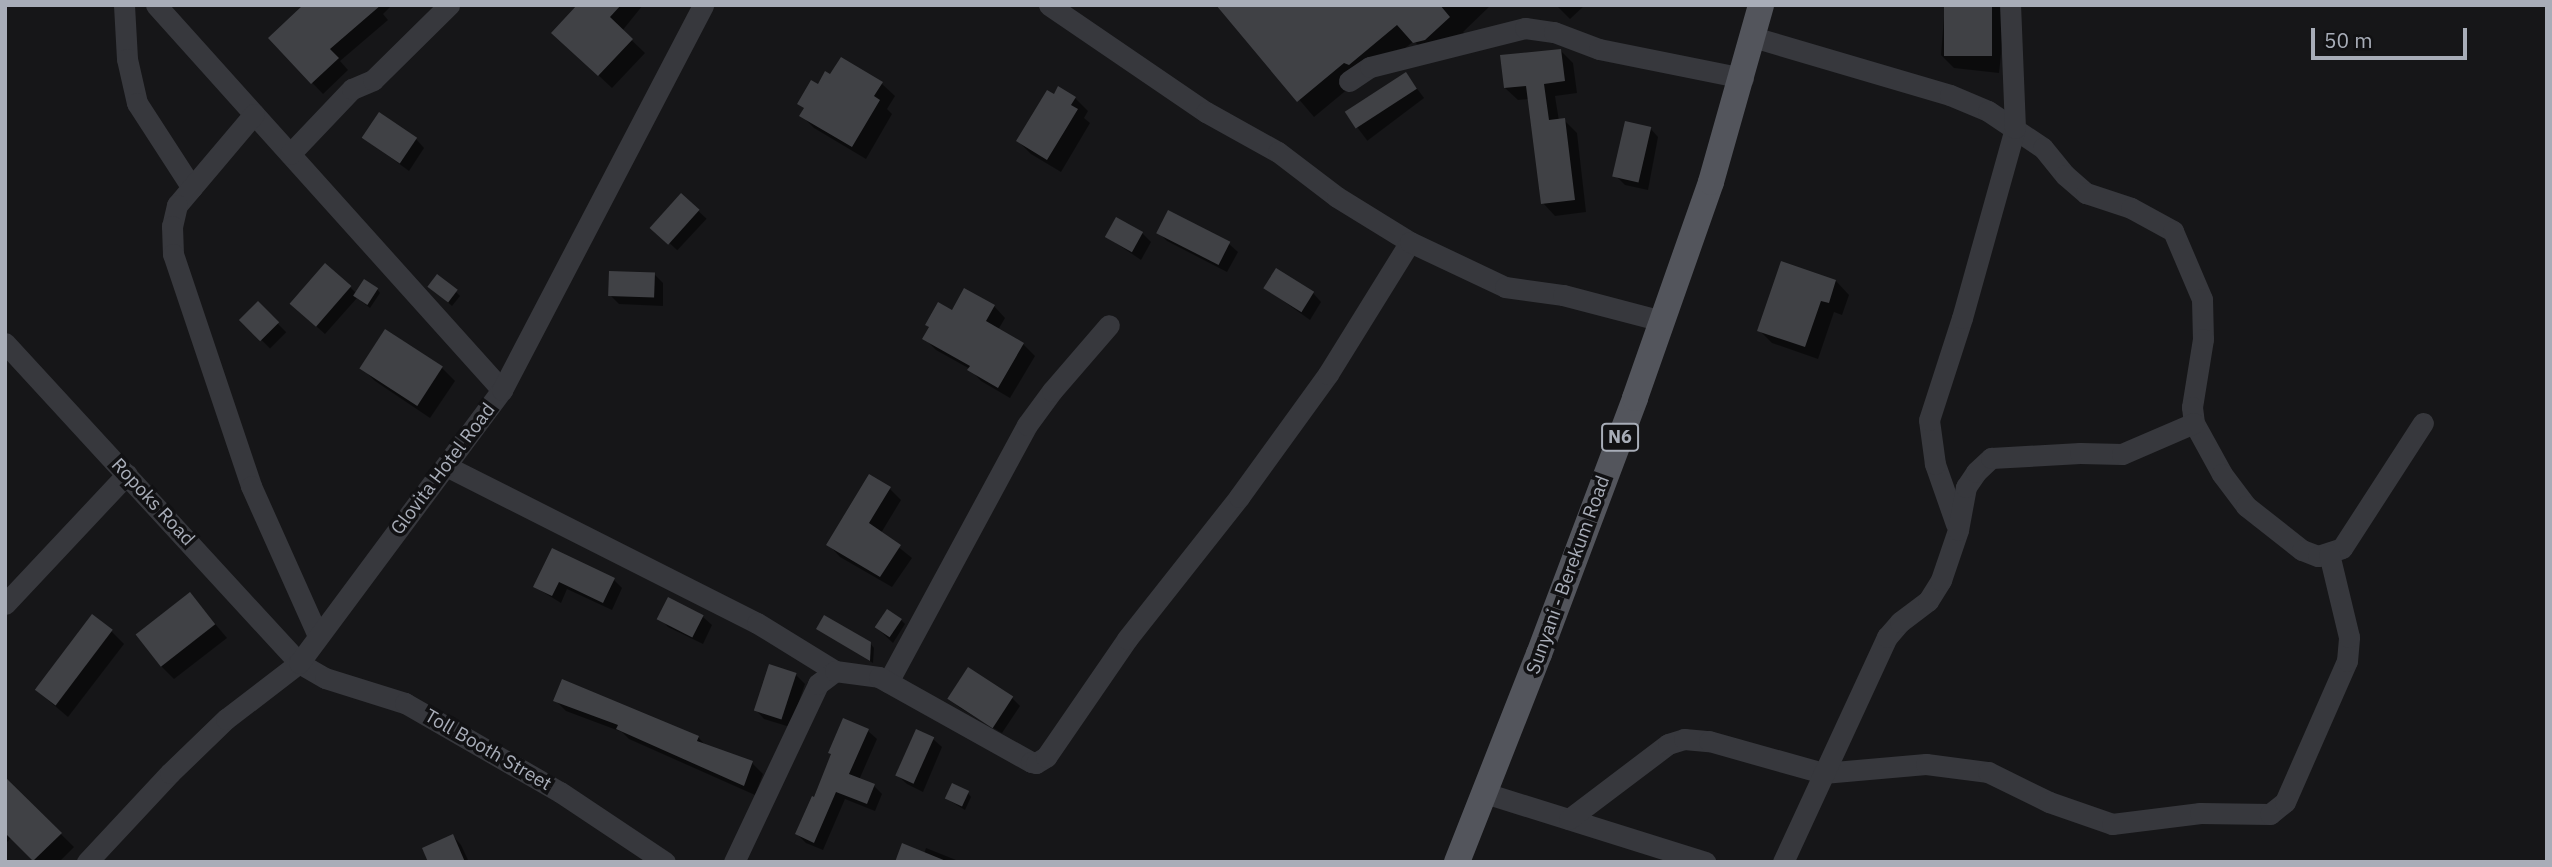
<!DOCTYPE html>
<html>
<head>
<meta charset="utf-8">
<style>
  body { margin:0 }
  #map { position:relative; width:2552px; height:867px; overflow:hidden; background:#161618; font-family:"IBM Plex Sans",sans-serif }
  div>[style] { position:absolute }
  .shadow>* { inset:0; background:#0007; transform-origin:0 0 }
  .building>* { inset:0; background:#404145; transform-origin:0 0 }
  .minor>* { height:21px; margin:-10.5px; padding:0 10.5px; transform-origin:10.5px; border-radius:10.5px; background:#37383d }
  .major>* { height:26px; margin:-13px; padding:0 13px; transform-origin:13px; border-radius:13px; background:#53555c }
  span { translate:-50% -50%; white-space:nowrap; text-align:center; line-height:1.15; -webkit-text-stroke:7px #111113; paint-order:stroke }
  .shield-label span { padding:2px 5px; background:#111113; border:2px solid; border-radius:5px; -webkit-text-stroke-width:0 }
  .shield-label { font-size:18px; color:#a8adb8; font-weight:700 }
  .street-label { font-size:19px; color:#a8adb8 }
  .frame { position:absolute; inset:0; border:7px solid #a8adb8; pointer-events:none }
  .scale { position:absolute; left:2311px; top:28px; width:156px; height:32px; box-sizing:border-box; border:4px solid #a8adb8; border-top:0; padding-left:9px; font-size:21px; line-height:24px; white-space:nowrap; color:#a8adb8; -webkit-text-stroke:5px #111113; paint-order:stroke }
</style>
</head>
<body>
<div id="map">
  <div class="shadow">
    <i style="clip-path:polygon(305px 5px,392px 5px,383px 14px,388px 20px,340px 61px,348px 70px,323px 94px,270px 39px)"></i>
    <i style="clip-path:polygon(579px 5px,643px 5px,622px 31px,645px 53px,612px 88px,567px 46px)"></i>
    <i style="clip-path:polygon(1219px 5px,1491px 5px,1463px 32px,1465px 34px,1431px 58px,1414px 41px,1366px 80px,1361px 78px,1314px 117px)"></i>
    <i style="clip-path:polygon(1556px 5px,1585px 5px,1570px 19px)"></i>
    <i style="clip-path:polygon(1945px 5px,2003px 5px,2006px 8px,1999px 73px,1954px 68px,1941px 55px)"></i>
    <i style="clip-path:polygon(1561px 51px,1573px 63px,1577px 93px,1555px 96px,1559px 121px,1564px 120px,1577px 133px,1586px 212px,1555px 216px,1543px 203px,1529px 99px,1518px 100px,1505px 88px)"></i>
    <i style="left:1406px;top:74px;width:30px;height:71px;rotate:53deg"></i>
    <i style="clip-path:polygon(881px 83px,895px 96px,887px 109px,892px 114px,866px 159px,814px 128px,801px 115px,818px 86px)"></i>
    <i style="clip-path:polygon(1054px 96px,1075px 98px,1088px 111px,1084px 118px,1090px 123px,1061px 172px,1031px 154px,1018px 141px)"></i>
    <i style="clip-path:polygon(1650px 128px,1658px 137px,1648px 190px,1625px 185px,1616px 176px)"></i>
    <i style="clip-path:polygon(364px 138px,416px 139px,424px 148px,409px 171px)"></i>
    <i style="left:681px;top:195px;width:35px;height:43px;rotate:43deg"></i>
    <i style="clip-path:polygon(1142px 233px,1151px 242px,1141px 260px,1107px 237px)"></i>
    <i style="clip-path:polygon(1159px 233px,1229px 244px,1238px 252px,1227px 272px,1167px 241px)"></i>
    <i style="clip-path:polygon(655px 275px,663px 283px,663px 306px,619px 304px,610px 295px)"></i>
    <i style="clip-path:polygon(1836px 281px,1849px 295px,1842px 315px,1834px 312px,1818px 359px,1772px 343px,1759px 330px)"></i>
    <i style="clip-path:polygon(429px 286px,456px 292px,460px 296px,452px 306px)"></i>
    <i style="clip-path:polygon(350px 287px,356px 293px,377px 289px,380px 293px,370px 308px,357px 298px,325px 334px,300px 312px)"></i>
    <i style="clip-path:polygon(1265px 288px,1313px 293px,1321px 302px,1310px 320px)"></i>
    <i style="left:258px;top:304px;width:40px;height:23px;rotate:45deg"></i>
    <i style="clip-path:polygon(994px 306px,1005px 318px,998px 330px,1023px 344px,1035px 356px,1010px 398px,981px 381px,970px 369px,936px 350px,925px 339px,953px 312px)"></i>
    <i style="clip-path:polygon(362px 368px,442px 368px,455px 381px,430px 418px,375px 381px)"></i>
    <i style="clip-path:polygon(890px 489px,901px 500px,881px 533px,912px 558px,892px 587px,840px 557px,829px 545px)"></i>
    <i style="clip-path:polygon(553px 550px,614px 580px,622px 588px,612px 610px,567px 589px,561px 603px,535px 587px)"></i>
    <i style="clip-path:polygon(190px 594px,227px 638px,174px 679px,161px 666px)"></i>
    <i style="clip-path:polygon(669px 600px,703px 617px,712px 625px,703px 644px,668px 627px,660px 618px)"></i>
    <i style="clip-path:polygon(901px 620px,905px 624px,893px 643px,877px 628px)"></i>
    <i style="clip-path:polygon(818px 629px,870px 643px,874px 648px,873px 663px)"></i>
    <i style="clip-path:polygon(111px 631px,124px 644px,68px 717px,35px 689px)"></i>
    <i style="clip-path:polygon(771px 666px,796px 675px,805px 684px,790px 727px,764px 719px,756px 710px)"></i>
    <i style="clip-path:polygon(1012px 698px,1020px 706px,1002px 733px,960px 708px,951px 700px)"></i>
    <i style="clip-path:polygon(555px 700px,698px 737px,707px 747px,752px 763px,763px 774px,755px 795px,629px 739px,622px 732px,566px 711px)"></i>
    <i style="clip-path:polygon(868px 731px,877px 739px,859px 780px,874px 786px,882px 794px,875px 811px,845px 799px,823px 850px,806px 843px,797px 834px,815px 799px)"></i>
    <i style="clip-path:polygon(917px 732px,933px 739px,942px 747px,923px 792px,907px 784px,898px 776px)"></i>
    <i style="clip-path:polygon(5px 779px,74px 847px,59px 862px,36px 862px,12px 837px,5px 844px)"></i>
    <i style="clip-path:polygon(968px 793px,971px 797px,965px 810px,947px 799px)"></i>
    <i style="clip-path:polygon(453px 836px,461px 845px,469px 862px,430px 862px)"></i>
    <i style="clip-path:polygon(926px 848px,961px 862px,897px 862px,924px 854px)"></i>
  </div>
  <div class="building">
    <i style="clip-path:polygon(303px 5px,381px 5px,330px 49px,339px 58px,311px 84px,268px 38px)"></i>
    <i style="clip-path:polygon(577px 5px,621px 5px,610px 17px,633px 39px,598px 76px,551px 33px)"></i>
    <i style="clip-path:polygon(1216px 5px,1440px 5px,1450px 17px,1425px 40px,1413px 43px,1397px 25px,1349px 65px,1344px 63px,1297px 102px)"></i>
    <i style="left:1944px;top:5px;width:48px;height:51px"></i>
    <i style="clip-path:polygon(1561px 49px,1565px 81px,1544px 84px,1549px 120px,1565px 118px,1575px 200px,1541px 204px,1526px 86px,1504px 88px,1500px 55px)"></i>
    <i style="clip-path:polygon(841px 57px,883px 82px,874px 96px,880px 100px,852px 147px,799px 116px,804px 108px,797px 104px,811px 80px,818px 84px,825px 71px,830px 74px)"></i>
    <i style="left:1406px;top:72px;width:20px;height:73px;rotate:57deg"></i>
    <i style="clip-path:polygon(1058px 86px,1076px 97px,1071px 105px,1078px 109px,1047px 160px,1016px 141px,1047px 90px,1054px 94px)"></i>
    <i style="left:379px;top:112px;width:46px;height:31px;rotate:34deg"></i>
    <i style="left:1625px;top:121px;width:27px;height:57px;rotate:13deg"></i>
    <i style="left:681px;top:193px;width:25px;height:47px;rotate:42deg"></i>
    <i style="left:1168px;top:210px;width:70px;height:26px;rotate:27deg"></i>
    <i style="left:1116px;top:217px;width:31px;height:23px;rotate:29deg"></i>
    <i style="clip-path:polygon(1781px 261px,1836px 280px,1829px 303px,1821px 301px,1805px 347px,1757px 331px)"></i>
    <i style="left:325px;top:263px;width:35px;height:54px;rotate:41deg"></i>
    <i style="left:1276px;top:268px;width:45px;height:24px;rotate:32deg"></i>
    <i style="left:609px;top:271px;width:46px;height:25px;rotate:2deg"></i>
    <i style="left:437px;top:274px;width:26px;height:16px;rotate:37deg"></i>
    <i style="left:364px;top:279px;width:17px;height:20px;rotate:33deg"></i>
    <i style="clip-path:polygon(964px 288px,995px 305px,986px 321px,1024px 343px,998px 388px,967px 370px,970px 366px,922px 339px,929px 327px,925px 325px,938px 302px,952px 310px)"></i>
    <i style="left:258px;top:301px;width:30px;height:27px;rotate:45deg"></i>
    <i style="left:385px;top:329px;width:69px;height:47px;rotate:33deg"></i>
    <i style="clip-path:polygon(869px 474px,891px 487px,869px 523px,901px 545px,880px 577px,826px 545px)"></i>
    <i style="clip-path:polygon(552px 548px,615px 578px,603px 603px,559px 582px,552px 596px,533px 587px)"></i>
    <i style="left:190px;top:592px;width:41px;height:69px;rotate:52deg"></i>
    <i style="left:668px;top:597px;width:40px;height:25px;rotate:27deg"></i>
    <i style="left:887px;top:609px;width:18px;height:22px;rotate:34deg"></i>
    <i style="left:92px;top:614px;width:26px;height:95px;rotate:37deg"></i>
    <i style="clip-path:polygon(824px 615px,871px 642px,870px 661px,816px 629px)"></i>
    <i style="left:769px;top:664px;width:29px;height:49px;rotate:18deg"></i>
    <i style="left:968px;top:667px;width:54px;height:38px;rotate:33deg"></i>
    <i style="clip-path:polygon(562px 679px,699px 736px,697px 741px,753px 761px,744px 786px,616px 729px,618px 725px,553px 701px)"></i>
    <i style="clip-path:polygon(843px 718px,869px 729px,849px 774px,875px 784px,867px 804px,836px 792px,814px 843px,795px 834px,812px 796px,814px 797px,831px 754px,828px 753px)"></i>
    <i style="left:916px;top:729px;width:20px;height:51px;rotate:24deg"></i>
    <i style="clip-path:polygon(5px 777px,62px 833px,33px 861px,5px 833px)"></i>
    <i style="left:952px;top:783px;width:19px;height:17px;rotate:25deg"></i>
    <i style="clip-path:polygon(453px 834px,465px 862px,428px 862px,422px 848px)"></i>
    <i style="clip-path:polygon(902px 843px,946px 861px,946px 862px,895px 862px)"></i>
  </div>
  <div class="minor">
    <i style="left:124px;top:5px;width:54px;rotate:86.8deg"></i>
    <i style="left:127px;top:59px;width:45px;rotate:77.2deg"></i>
    <i style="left:137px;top:103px;width:101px;rotate:57.1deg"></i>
    <i style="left:156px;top:5px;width:518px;rotate:48.05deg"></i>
    <i style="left:1049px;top:5px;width:190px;rotate:34.3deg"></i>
    <i style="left:1206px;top:112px;width:82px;rotate:29.1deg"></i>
    <i style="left:1278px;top:152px;width:74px;rotate:37.3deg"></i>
    <i style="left:1337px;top:197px;width:86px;rotate:31.7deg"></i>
    <i style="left:1753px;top:37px;width:205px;rotate:16.4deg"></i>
    <i style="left:1950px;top:95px;width:41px;rotate:22.8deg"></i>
    <i style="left:1988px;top:111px;width:66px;rotate:33.9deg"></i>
    <i style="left:2043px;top:148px;width:35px;rotate:51deg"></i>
    <i style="left:2065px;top:175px;width:28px;rotate:41deg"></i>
    <i style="left:2086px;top:193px;width:47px;rotate:18.4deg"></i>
    <i style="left:2131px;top:208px;width:48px;rotate:28.7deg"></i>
    <i style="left:2173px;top:231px;width:74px;rotate:66.9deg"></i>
    <i style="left:2202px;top:299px;width:40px;rotate:88.6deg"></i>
    <i style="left:2203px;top:339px;width:69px;rotate:99.2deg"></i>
    <i style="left:2192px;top:407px;width:16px;rotate:83deg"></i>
    <i style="left:2194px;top:423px;width:58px;rotate:61.2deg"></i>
    <i style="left:2222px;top:474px;width:40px;rotate:53deg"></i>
    <i style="left:2246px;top:506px;width:71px;rotate:38.2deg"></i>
    <i style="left:2302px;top:550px;width:17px;rotate:21deg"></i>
    <i style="left:2318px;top:556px;width:25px;rotate:-18deg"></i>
    <i style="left:2342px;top:548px;width:149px;rotate:-57.1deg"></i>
    <i style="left:1349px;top:81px;width:25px;rotate:-34deg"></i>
    <i style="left:1370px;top:67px;width:160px;rotate:-14.1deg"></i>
    <i style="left:1525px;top:28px;width:29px;rotate:8deg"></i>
    <i style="left:1554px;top:32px;width:48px;rotate:20.7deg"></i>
    <i style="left:1599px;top:49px;width:147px;rotate:11.4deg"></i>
    <i style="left:254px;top:114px;width:119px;rotate:130.2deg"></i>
    <i style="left:177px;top:205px;width:22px;rotate:103deg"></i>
    <i style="left:172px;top:226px;width:28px;rotate:88deg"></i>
    <i style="left:173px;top:254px;width:245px;rotate:71.4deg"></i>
    <i style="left:251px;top:486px;width:164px;rotate:65.9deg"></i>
    <i style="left:290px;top:154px;width:90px;rotate:-46.4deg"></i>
    <i style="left:352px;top:89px;width:23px;rotate:-23deg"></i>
    <i style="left:373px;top:80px;width:107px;rotate:-44.6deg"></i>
    <i style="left:5px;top:343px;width:435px;rotate:47.4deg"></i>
    <i style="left:299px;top:663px;width:30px;rotate:30deg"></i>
    <i style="left:325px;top:678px;width:84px;rotate:17.4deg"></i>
    <i style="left:405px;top:703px;width:179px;rotate:29.9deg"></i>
    <i style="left:560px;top:792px;width:126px;rotate:33.7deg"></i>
    <i style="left:446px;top:466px;width:348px;rotate:26.8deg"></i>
    <i style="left:757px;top:623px;width:92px;rotate:31.6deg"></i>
    <i style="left:1956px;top:524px;width:64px;rotate:-109.3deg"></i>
    <i style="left:1935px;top:464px;width:44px;rotate:-97.8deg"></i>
    <i style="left:1929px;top:420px;width:107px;rotate:-72.1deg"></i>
    <i style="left:1962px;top:318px;width:197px;rotate:-74.4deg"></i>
    <i style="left:2015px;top:128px;width:123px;rotate:-92.3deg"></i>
    <i style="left:5px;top:604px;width:178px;rotate:-46.8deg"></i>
    <i style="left:888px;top:682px;width:292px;rotate:-61.6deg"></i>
    <i style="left:1027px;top:425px;width:42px;rotate:-53.7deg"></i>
    <i style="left:1052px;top:391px;width:87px;rotate:-49.2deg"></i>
    <i style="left:1485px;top:793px;width:231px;rotate:17.4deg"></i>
    <i style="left:1569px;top:819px;width:124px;rotate:-37.1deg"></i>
    <i style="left:1668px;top:744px;width:17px;rotate:-17deg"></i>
    <i style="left:1684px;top:739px;width:25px;rotate:5deg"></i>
    <i style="left:1709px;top:741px;width:118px;rotate:15.7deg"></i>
    <i style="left:1823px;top:773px;width:103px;rotate:-5deg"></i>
    <i style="left:1926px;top:764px;width:63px;rotate:7.4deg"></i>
    <i style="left:1988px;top:772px;width:68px;rotate:26.2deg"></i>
    <i style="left:2049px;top:802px;width:67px;rotate:19.2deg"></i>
    <i style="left:2112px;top:824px;width:89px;rotate:-7.1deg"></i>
    <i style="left:2200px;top:813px;width:70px;rotate:0.8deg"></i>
    <i style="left:2270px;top:814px;width:19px;rotate:-39deg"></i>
    <i style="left:2285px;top:802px;width:154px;rotate:-66.3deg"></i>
    <i style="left:2347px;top:661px;width:24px;rotate:-85deg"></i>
    <i style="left:2349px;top:637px;width:85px;rotate:-103.5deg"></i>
    <i style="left:87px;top:862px;width:122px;rotate:-47deg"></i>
    <i style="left:170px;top:773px;width:78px;rotate:-44deg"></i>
    <i style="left:226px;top:719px;width:92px;rotate:-37.5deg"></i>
    <i style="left:299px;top:663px;width:340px;rotate:-53.4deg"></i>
    <i style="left:502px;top:390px;width:434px;rotate:-62.4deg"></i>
    <i style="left:734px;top:862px;width:197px;rotate:-64.7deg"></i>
    <i style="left:818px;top:684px;width:21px;rotate:-37deg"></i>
    <i style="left:835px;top:671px;width:44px;rotate:7.8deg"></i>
    <i style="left:879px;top:677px;width:174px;rotate:29.2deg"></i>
    <i style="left:1031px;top:762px;width:5px;rotate:11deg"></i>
    <i style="left:1036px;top:763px;width:12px;rotate:-31deg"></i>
    <i style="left:1046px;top:757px;width:143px;rotate:-55.5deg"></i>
    <i style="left:1127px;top:639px;width:181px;rotate:-51.7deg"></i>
    <i style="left:1239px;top:497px;width:152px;rotate:-54.1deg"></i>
    <i style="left:1328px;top:374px;width:155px;rotate:-58.2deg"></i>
    <i style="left:1410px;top:242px;width:105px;rotate:25.3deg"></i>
    <i style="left:1505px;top:287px;width:59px;rotate:7.9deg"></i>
    <i style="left:1563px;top:295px;width:102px;rotate:14.7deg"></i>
    <i style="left:1783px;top:862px;width:248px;rotate:-65.2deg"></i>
    <i style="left:1887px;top:637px;width:20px;rotate:-49deg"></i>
    <i style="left:1900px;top:622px;width:35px;rotate:-37deg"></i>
    <i style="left:1928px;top:601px;width:25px;rotate:-58deg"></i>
    <i style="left:1941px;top:580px;width:53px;rotate:-71.2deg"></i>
    <i style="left:1958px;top:530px;width:44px;rotate:-79.5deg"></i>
    <i style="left:1966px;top:487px;width:18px;rotate:-56deg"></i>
    <i style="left:1976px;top:472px;width:21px;rotate:-43deg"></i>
    <i style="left:1991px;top:458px;width:89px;rotate:-3.2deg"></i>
    <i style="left:2080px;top:453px;width:42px;rotate:1.4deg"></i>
    <i style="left:2122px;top:454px;width:78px;rotate:-23.3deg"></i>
  </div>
  <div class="major">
    <i style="left:1457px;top:862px;width:224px;rotate:-68.5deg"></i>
    <i style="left:1539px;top:654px;width:273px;rotate:-69.4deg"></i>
    <i style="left:1635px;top:398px;width:229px;rotate:-70.6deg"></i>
    <i style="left:1711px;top:182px;width:184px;rotate:-74.2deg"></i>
  </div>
  <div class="shield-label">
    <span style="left:1620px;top:437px">N6</span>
  </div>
  <div class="street-label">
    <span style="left:443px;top:469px;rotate:-53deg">Glovita Hotel Road</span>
    <span style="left:153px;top:502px;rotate:47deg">Ropoks Road</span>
    <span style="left:1568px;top:575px;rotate:-70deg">Sunyani - Berekum Road</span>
    <span style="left:488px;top:750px;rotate:30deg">Toll Booth Street</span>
  </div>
  <div class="frame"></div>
  <div class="scale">50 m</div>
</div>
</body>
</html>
